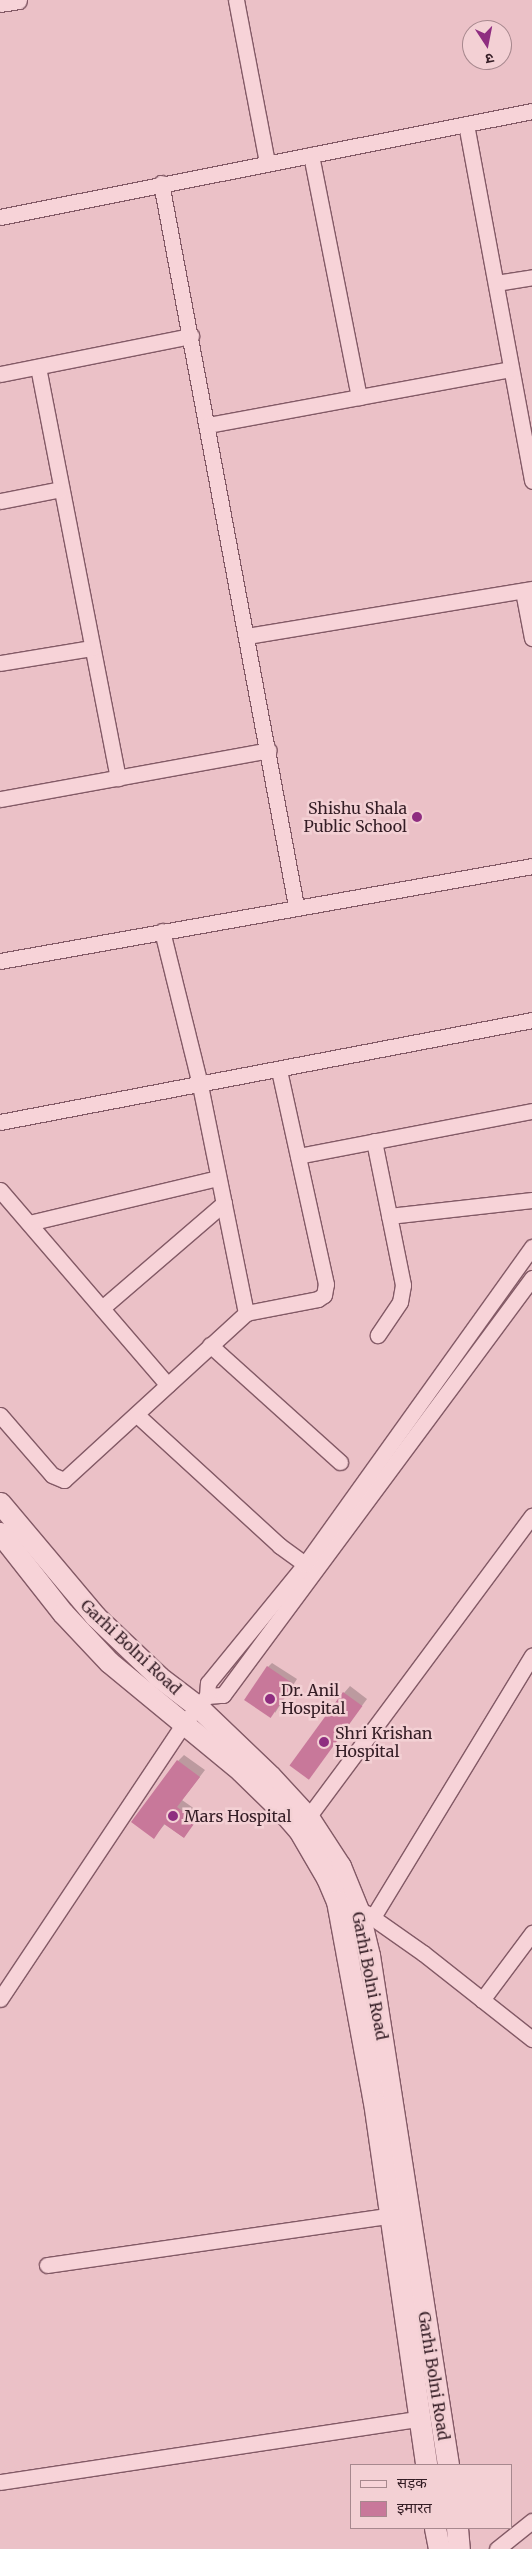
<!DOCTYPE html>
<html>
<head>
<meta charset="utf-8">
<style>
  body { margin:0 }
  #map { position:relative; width:532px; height:2549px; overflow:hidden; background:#ebc1c7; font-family:Merriweather,"Noto Sans Devanagari",serif }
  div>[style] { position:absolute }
  .shadow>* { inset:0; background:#0003 }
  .building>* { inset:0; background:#c8789a; transform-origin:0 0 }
  .roads { filter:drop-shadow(1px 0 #835a66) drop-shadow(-1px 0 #835a66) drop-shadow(0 1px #835a66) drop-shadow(0 -1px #835a66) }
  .street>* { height:15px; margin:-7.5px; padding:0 7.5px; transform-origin:7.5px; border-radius:7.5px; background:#f7d3d8 }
  .secondary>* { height:21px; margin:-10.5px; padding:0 10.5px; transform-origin:10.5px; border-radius:10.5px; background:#f7d3d8 }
  .dots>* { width:14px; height:14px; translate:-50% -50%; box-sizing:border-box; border:2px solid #f3d0d4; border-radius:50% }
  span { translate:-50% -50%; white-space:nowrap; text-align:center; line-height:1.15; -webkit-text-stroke:5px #f3d0d4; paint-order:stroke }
  .poi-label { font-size:16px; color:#341d25 }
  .right { translate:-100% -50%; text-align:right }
  .left { translate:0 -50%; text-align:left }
  .street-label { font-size:16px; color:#341d25 }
  .legend { position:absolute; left:350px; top:2464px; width:162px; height:65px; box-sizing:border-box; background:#f3d0d4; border:1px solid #a7888e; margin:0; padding:6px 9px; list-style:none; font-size:15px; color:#341d25 }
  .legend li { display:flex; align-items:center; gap:10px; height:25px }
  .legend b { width:25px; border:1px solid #a7888e }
  .north { position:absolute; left:462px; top:20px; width:50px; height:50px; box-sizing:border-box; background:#f3d0d4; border:1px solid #a7888e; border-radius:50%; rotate:169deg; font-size:14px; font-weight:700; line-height:20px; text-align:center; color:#341d25 }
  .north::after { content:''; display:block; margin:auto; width:18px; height:22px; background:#8f2d80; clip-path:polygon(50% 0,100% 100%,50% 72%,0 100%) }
</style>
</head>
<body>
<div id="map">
  <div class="shadow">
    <i style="clip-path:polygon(272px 1663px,297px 1679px,275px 1713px,268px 1667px)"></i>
    <i style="clip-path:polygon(350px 1686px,367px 1699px,309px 1777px,344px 1693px)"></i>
    <i style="clip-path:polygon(184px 1755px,205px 1770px,182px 1800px,202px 1814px,183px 1837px,165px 1824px,154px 1837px,178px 1761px)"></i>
  </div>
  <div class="building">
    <i style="left:267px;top:1666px;width:32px;height:41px;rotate:34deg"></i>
    <i style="left:343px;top:1692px;width:24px;height:91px;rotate:36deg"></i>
    <i style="clip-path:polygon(177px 1760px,200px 1777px,177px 1807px,196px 1821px,184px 1838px,164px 1824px,154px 1839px,131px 1822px)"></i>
  </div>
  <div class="roads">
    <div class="street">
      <i style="left:236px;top:0;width:166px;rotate:79.2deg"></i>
      <i style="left:0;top:4px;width:19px;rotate:-9deg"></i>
      <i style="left:466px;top:124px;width:363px;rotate:79.5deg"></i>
      <i style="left:311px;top:155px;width:247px;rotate:78.8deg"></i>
      <i style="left:161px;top:183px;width:735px;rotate:79.42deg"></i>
      <i style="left:0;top:217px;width:542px;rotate:-11.27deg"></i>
      <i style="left:496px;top:283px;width:36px;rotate:-9deg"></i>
      <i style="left:38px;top:367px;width:419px;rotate:79deg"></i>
      <i style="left:0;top:374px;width:195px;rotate:-11.3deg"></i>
      <i style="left:208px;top:425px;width:308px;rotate:-10.5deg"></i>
      <i style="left:0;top:501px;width:62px;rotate:-11.1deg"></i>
      <i style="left:523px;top:591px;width:48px;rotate:79.2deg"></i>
      <i style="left:247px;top:636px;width:289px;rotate:-9.4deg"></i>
      <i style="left:0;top:663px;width:93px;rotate:-9.3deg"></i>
      <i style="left:0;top:799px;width:273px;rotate:-10.3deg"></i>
      <i style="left:162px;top:931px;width:159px;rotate:76.1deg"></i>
      <i style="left:200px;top:1085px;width:233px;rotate:78.6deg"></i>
      <i style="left:0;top:961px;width:540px;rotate:-10.12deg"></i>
      <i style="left:0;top:1122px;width:542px;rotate:-10.85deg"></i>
      <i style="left:374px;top:1141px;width:147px;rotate:78.6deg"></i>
      <i style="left:403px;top:1285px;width:17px;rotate:100deg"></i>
      <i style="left:400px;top:1302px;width:40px;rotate:124deg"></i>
      <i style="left:298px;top:1156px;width:238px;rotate:-10.9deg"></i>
      <i style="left:0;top:1190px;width:257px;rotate:49.3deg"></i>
      <i style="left:389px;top:1216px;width:144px;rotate:-6.4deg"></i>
      <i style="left:29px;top:1223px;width:194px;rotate:-13.4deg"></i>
      <i style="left:102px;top:1308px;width:161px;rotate:-40.7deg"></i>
      <i style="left:210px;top:1345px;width:175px;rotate:42deg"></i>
      <i style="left:0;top:1415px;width:79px;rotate:49.1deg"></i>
      <i style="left:52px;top:1475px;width:13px;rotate:23deg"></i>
      <i style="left:64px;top:1480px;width:247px;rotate:-42.5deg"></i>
      <i style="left:246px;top:1313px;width:73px;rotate:-11deg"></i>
      <i style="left:318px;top:1299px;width:7px;rotate:-34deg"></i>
      <i style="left:324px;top:1295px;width:11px;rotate:-80deg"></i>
      <i style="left:326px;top:1284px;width:219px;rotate:-102.4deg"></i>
      <i style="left:137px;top:1415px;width:194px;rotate:42.5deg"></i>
      <i style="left:280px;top:1546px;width:31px;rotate:36deg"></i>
      <i style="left:207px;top:1696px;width:16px;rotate:-4deg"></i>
      <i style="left:223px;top:1695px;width:519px;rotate:-53.46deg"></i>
      <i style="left:303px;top:1824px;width:384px;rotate:-53.4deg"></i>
      <i style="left:366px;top:1913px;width:70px;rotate:35.1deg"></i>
      <i style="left:423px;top:1953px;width:139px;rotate:38.3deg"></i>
      <i style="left:373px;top:1917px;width:306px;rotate:-58.7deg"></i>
      <i style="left:0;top:1999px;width:333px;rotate:-56.3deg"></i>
      <i style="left:185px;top:1722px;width:34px;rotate:-50deg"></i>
      <i style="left:207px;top:1696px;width:13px;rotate:-86deg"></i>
      <i style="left:208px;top:1683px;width:154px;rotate:-50.8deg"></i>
      <i style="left:305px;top:1564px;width:390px;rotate:-54.4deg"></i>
      <i style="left:482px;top:2000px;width:84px;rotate:-53.3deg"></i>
      <i style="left:47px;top:2265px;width:357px;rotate:-8.2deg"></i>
      <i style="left:0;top:2482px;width:424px;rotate:-8.6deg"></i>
      <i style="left:497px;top:2549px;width:45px;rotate:-38.7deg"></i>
    </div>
    <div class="secondary">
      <i style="left:0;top:1503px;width:148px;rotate:49.9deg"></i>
      <i style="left:95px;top:1616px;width:88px;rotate:43.6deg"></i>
      <i style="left:159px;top:1677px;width:48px;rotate:37.3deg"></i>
      <i style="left:197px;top:1706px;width:101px;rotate:43.8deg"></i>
      <i style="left:270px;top:1776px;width:56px;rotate:47.2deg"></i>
      <i style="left:308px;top:1817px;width:59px;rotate:56.9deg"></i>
      <i style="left:340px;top:1866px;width:48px;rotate:67.8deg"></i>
      <i style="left:358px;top:1910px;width:46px;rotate:76.3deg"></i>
      <i style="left:369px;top:1955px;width:516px;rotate:81.19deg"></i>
      <i style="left:0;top:1533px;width:102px;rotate:51.8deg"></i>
      <i style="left:63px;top:1613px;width:67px;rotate:46.8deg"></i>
      <i style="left:109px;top:1662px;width:171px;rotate:39.5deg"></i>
      <i style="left:241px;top:1771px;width:62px;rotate:44.3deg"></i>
      <i style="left:285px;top:1814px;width:21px;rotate:49deg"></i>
      <i style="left:299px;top:1830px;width:56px;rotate:59.7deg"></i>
      <i style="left:327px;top:1878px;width:25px;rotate:67deg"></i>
      <i style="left:337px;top:1901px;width:204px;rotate:79.6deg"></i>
      <i style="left:374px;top:2102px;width:367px;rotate:81.8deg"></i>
      <i style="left:435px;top:2528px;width:21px;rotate:79deg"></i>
      <i style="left:457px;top:2528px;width:21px;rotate:85deg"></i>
    </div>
  </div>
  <div class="dots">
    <i style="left:417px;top:817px;background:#8f2d80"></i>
    <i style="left:270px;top:1699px;background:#8f2d80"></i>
    <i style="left:324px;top:1742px;background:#8f2d80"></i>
    <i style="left:173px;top:1816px;background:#8f2d80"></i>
  </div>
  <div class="poi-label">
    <span class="right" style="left:407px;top:817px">Shishu Shala<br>Public School</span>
    <span class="left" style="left:281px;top:1699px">Dr. Anil<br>Hospital</span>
    <span class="left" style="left:335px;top:1742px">Shri Krishan<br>Hospital</span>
    <span class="left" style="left:184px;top:1816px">Mars Hospital</span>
  </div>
  <div class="street-label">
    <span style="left:131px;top:1647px;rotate:43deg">Garhi Bolni Road</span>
    <span style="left:370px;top:1976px;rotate:79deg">Garhi Bolni Road</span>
    <span style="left:434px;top:2376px;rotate:81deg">Garhi Bolni Road</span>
  </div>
  <ul class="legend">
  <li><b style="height:6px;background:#f7d3d8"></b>सड़क</li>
  <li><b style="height:14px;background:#c8789a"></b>इमारत</li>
  </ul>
  <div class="north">उ</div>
</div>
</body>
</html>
